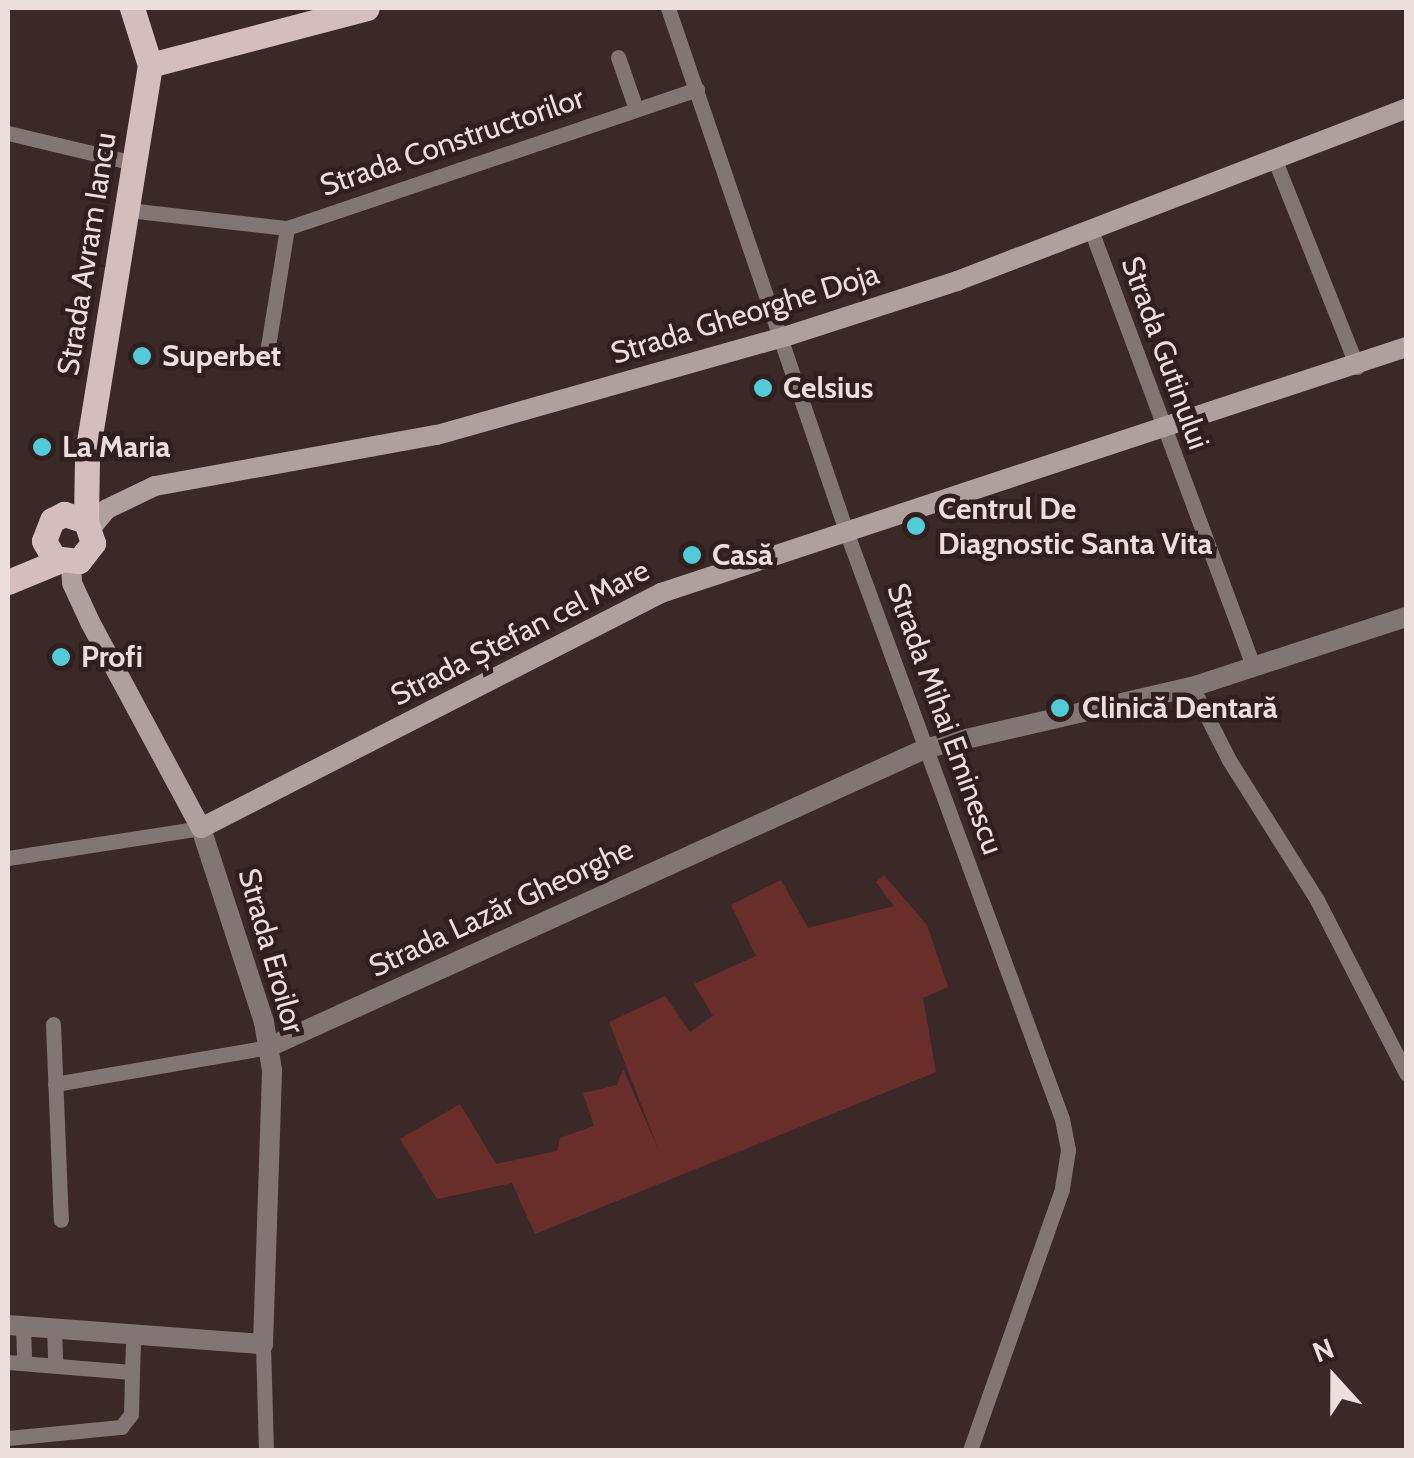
<!DOCTYPE html>
<html>
<head>
<meta charset="utf-8">
<style>
  body { margin:0 }
  #map { position:relative; width:1414px; height:1458px; overflow:hidden; background:#3b2927; font-family:Cabin,sans-serif }
  div>[style] { position:absolute }
  .green>* { inset:0; background:#6a2e2a }
  .minor>* { height:15px; margin:-7.5px; padding:0 7.5px; transform-origin:7.5px; border-radius:7.5px; background:#817675 }
  .tertiary>* { height:20px; margin:-10px; padding:0 10px; transform-origin:10px; border-radius:10px; background:#817675 }
  .secondary>* { height:20px; margin:-10px; padding:0 10px; transform-origin:10px; border-radius:10px; background:#af9f9d }
  .primary>* { height:25px; margin:-12.5px; padding:0 12.5px; transform-origin:12.5px; border-radius:12.5px; background:#d4bebc }
  .dots>* { width:28px; height:28px; translate:-50% -50%; box-sizing:border-box; border:5px solid #311f1d; border-radius:50% }
  span { translate:-50% -50%; white-space:nowrap; text-align:center; line-height:1.15; -webkit-text-stroke:9px #311f1d; paint-order:stroke }
  .street-label { font-size:30px; color:#ebdedc }
  .poi-label { font-size:30px; color:#ebdedc; font-weight:700 }
  .left { translate:0 -50%; text-align:left }
  .frame { position:absolute; inset:0; border:10px solid #ebdedc; pointer-events:none }
  .north { position:absolute; left:1284px; top:1328px; width:100px; height:100px; -webkit-text-stroke:8px #311f1d; paint-order:stroke; rotate:339deg; font-size:28px; font-weight:700; line-height:40px; text-align:center; color:#ebdedc }
  .north::after { content:''; display:block; margin:auto; width:35px; height:45px; background:#ebdedc; clip-path:polygon(50% 0,100% 100%,50% 72%,0 100%) }
</style>
</head>
<body>
<div id="map">
  <div class="green">
    <i style="clip-path:polygon(884px 875px,927px 925px,948px 987px,923px 998px,936px 1072px,535px 1234px,512px 1183px,437px 1199px,400px 1139px,460px 1104px,496px 1164px,557px 1151px,560px 1138px,594px 1126px,583px 1093px,617px 1085px,623px 1069px,660px 1153px,609px 1022px,665px 996px,690px 1032px,713px 1016px,694px 984px,756px 956px,731px 905px,781px 880px,808px 928px,894px 906px,876px 882px)"></i>
  </div>
  <div class="minor">
    <i style="left:668px;top:8px;width:552px;rotate:71.2deg"></i>
    <i style="left:846px;top:531px;width:626px;rotate:69.83deg"></i>
    <i style="left:1062px;top:1119px;width:32px;rotate:79deg"></i>
    <i style="left:1068px;top:1150px;width:39px;rotate:99deg"></i>
    <i style="left:1062px;top:1189px;width:277px;rotate:109.4deg"></i>
    <i style="left:618px;top:57px;width:55px;rotate:70.9deg"></i>
    <i style="left:8px;top:133px;width:130px;rotate:13.4deg"></i>
    <i style="left:1274px;top:158px;width:225px;rotate:68.3deg"></i>
    <i style="left:128px;top:210px;width:160px;rotate:6.5deg"></i>
    <i style="left:287px;top:228px;width:433px;rotate:-18.7deg"></i>
    <i style="left:1091px;top:230px;width:462px;rotate:69.6deg"></i>
    <i style="left:266px;top:359px;width:133px;rotate:-80.9deg"></i>
    <i style="left:1192px;top:687px;width:82px;rotate:63.1deg"></i>
    <i style="left:1229px;top:760px;width:165px;rotate:57.8deg"></i>
    <i style="left:1317px;top:900px;width:195px;rotate:62.8deg"></i>
    <i style="left:8px;top:858px;width:195px;rotate:-8.8deg"></i>
    <i style="left:53px;top:1024px;width:196px;rotate:87.7deg"></i>
    <i style="left:55px;top:1084px;width:217px;rotate:-9.8deg"></i>
    <i style="left:23px;top:1326px;width:37px;rotate:88deg"></i>
    <i style="left:54px;top:1328px;width:37px;rotate:88deg"></i>
    <i style="left:263px;top:1344px;width:106px;rotate:88.4deg"></i>
    <i style="left:8px;top:1362px;width:124px;rotate:4.6deg"></i>
    <i style="left:132px;top:1372px;width:38px;rotate:-88deg"></i>
    <i style="left:8px;top:1438px;width:114px;rotate:-5.6deg"></i>
    <i style="left:121px;top:1427px;width:16px;rotate:-52deg"></i>
    <i style="left:131px;top:1414px;width:42px;rotate:-88.6deg"></i>
  </div>
  <div class="tertiary">
    <i style="left:269px;top:1047px;width:723px;rotate:-24.44deg"></i>
    <i style="left:927px;top:748px;width:272px;rotate:-13deg"></i>
    <i style="left:1192px;top:687px;width:225px;rotate:-18.1deg"></i>
    <i style="left:8px;top:1325px;width:256px;rotate:4.3deg"></i>
    <i style="left:263px;top:1344px;width:274px;rotate:-88.1deg"></i>
    <i style="left:272px;top:1070px;width:49px;rotate:-99.5deg"></i>
    <i style="left:264px;top:1022px;width:204px;rotate:-108deg"></i>
  </div>
  <div class="secondary">
    <i style="left:91px;top:528px;width:25px;rotate:-50deg"></i>
    <i style="left:107px;top:509px;width:53px;rotate:-25.6deg"></i>
    <i style="left:155px;top:486px;width:287px;rotate:-10.3deg"></i>
    <i style="left:437px;top:435px;width:361px;rotate:-15.8deg"></i>
    <i style="left:784px;top:337px;width:182px;rotate:-17.9deg"></i>
    <i style="left:957px;top:281px;width:481px;rotate:-21deg"></i>
    <i style="left:71px;top:563px;width:20px;rotate:87deg"></i>
    <i style="left:72px;top:583px;width:43px;rotate:65.2deg"></i>
    <i style="left:90px;top:622px;width:234px;rotate:61.7deg"></i>
    <i style="left:201px;top:828px;width:517px;rotate:-27.06deg"></i>
    <i style="left:661px;top:593px;width:785px;rotate:-18.27deg"></i>
  </div>
  <div class="primary">
    <i style="left:132px;top:8px;width:60px;rotate:72.5deg"></i>
    <i style="left:150px;top:65px;width:224px;rotate:-14.7deg"></i>
    <i style="left:86px;top:521px;width:23px;rotate:-162deg"></i>
    <i style="left:64px;top:514px;width:13px;rotate:153deg"></i>
    <i style="left:52px;top:520px;width:22px;rotate:111deg"></i>
    <i style="left:44px;top:541px;width:20px;rotate:60deg"></i>
    <i style="left:54px;top:558px;width:25px;rotate:7deg"></i>
    <i style="left:79px;top:561px;width:23px;rotate:-52deg"></i>
    <i style="left:93px;top:543px;width:23px;rotate:-108deg"></i>
    <i style="left:86px;top:521px;width:67px;rotate:-89.1deg"></i>
    <i style="left:87px;top:454px;width:394px;rotate:-80.8deg"></i>
    <i style="left:8px;top:582px;width:55px;rotate:-22.4deg"></i>
  </div>
  <div class="dots">
    <i style="left:142px;top:356px;background:#52cbd9"></i>
    <i style="left:763px;top:388px;background:#52cbd9"></i>
    <i style="left:42px;top:447px;background:#52cbd9"></i>
    <i style="left:916px;top:526px;background:#52cbd9"></i>
    <i style="left:692px;top:555px;background:#52cbd9"></i>
    <i style="left:61px;top:657px;background:#52cbd9"></i>
    <i style="left:1060px;top:708px;background:#52cbd9"></i>
  </div>
  <div class="street-label">
    <span style="left:452px;top:142px;rotate:-19deg">Strada Constructorilor</span>
    <span style="left:87px;top:254px;rotate:-81deg">Strada Avram Iancu</span>
    <span style="left:745px;top:314px;rotate:-17deg">Strada Gheorghe Doja</span>
    <span style="left:1165px;top:353px;rotate:70deg">Strada Gutinului</span>
    <span style="left:520px;top:633px;rotate:-27deg">Strada Ștefan cel Mare</span>
    <span style="left:945px;top:719px;rotate:70deg">Strada Mihai Eminescu</span>
    <span style="left:501px;top:908px;rotate:-25deg">Strada Lazăr Gheorghe</span>
    <span style="left:271px;top:951px;rotate:74deg">Strada Eroilor</span>
  </div>
  <div class="poi-label">
    <span class="left" style="left:162px;top:356px">Superbet</span>
    <span class="left" style="left:783px;top:388px">Celsius</span>
    <span class="left" style="left:62px;top:447px">La Maria</span>
    <span class="left" style="left:938px;top:526px">Centrul De<br>Diagnostic Santa Vita</span>
    <span class="left" style="left:712px;top:555px">Casă</span>
    <span class="left" style="left:81px;top:657px">Profi</span>
    <span class="left" style="left:1082px;top:708px">Clinică Dentară</span>
  </div>
  <div class="frame"></div>
  <div class="north">N</div>
</div>
</body>
</html>
